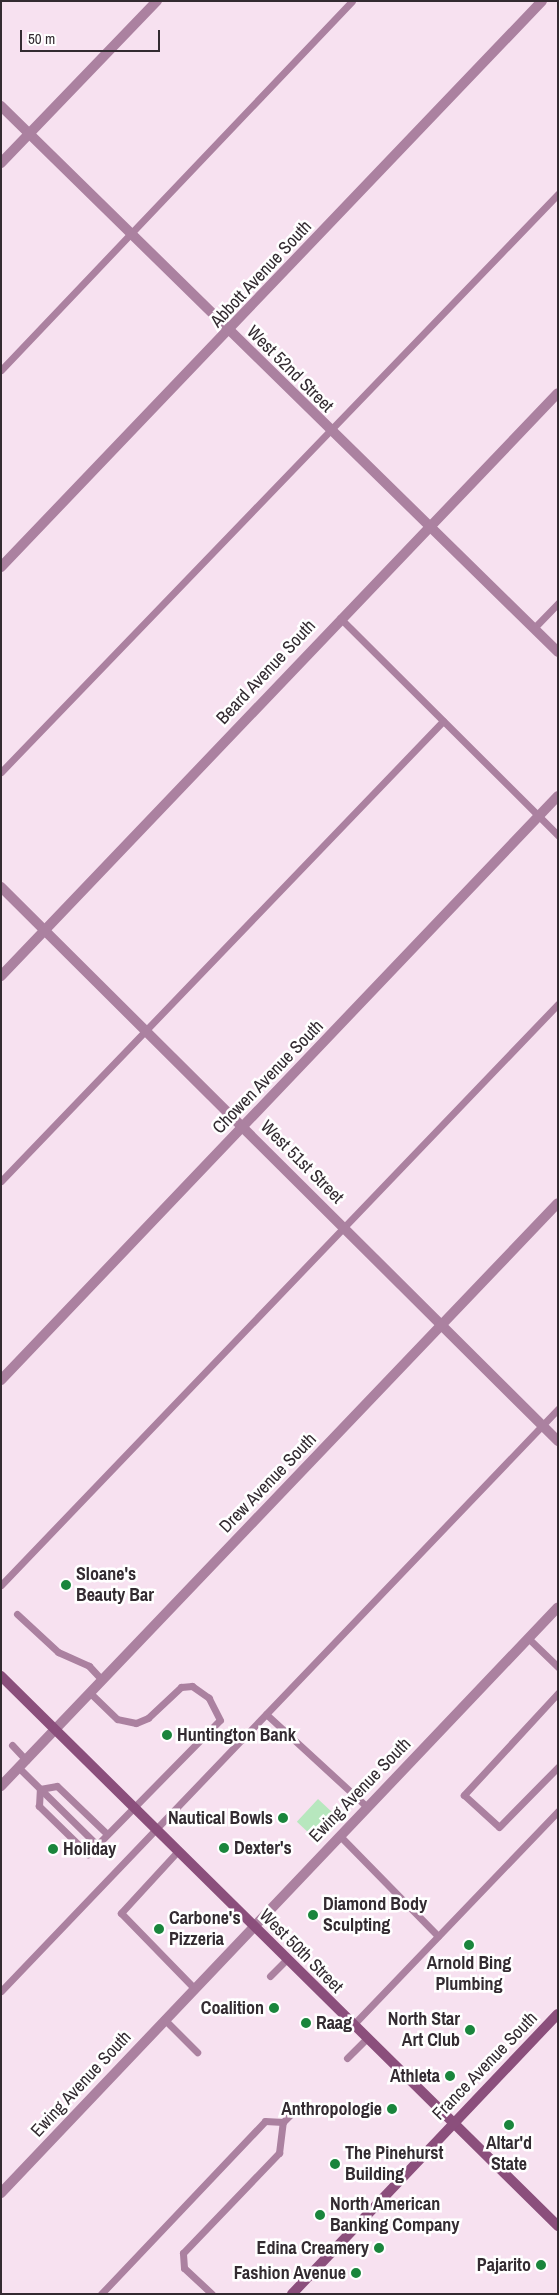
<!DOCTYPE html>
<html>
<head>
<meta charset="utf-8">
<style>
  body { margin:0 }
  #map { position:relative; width:559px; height:2295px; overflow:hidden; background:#f7e1f0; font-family:"Archivo Narrow",sans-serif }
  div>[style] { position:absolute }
  .green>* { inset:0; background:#b7e7be; transform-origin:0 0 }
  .lane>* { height:7px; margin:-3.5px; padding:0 3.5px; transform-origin:3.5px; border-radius:3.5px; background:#ab81a0 }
  .street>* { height:10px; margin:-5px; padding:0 5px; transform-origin:5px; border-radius:5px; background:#ab81a0 }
  .secondary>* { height:10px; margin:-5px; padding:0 5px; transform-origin:5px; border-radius:5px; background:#8b4f7c }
  .dots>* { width:14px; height:14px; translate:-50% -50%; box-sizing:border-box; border:2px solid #fff; border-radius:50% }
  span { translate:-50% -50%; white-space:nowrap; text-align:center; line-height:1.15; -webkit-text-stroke:5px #fff; paint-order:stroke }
  .street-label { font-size:18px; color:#332b31 }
  .poi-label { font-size:18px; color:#332b31; font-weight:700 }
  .left { translate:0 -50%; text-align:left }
  .right { translate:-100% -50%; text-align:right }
  .frame { position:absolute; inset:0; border:2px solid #332b31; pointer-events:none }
  .scale { position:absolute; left:20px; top:30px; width:140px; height:22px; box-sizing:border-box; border:2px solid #332b31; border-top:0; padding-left:6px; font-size:15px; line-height:18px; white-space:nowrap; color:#332b31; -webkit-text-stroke:4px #fff; paint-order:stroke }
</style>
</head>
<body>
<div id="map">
  <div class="green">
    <i style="left:318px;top:1799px;width:19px;height:31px;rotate:43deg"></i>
  </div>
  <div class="lane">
    <i style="left:1px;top:370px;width:509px;rotate:-46.43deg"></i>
    <i style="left:340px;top:618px;width:308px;rotate:44.9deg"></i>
    <i style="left:534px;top:628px;width:35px;rotate:-46deg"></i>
    <i style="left:1px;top:772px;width:803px;rotate:-46.06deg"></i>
    <i style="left:1px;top:1181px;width:638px;rotate:-46.14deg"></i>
    <i style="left:1px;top:1585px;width:805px;rotate:-46.21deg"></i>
    <i style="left:17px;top:1614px;width:56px;rotate:42.8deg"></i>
    <i style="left:58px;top:1652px;width:34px;rotate:24deg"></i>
    <i style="left:89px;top:1666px;width:19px;rotate:47deg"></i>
    <i style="left:528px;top:1638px;width:42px;rotate:44deg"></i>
    <i style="left:558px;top:1693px;width:139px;rotate:132.7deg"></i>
    <i style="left:464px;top:1795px;width:47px;rotate:42.4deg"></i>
    <i style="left:499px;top:1827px;width:84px;rotate:-45.5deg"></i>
    <i style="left:266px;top:1714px;width:137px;rotate:42.6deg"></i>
    <i style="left:12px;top:1745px;width:21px;rotate:47deg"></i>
    <i style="left:19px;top:1768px;width:110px;rotate:44.6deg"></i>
    <i style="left:97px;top:1845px;width:175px;rotate:-45.5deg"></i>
    <i style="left:220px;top:1720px;width:25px;rotate:-117deg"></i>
    <i style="left:209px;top:1698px;width:21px;rotate:-145deg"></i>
    <i style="left:192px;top:1686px;width:11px;rotate:175deg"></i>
    <i style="left:181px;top:1687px;width:45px;rotate:136.8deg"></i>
    <i style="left:148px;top:1718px;width:13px;rotate:157deg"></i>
    <i style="left:136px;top:1723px;width:19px;rotate:-168deg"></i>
    <i style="left:117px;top:1719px;width:37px;rotate:-136deg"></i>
    <i style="left:340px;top:1836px;width:140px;rotate:45.6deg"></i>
    <i style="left:97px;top:1845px;width:13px;rotate:135deg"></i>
    <i style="left:88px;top:1854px;width:69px;rotate:-135.6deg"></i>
    <i style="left:39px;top:1806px;width:17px;rotate:-87deg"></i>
    <i style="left:40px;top:1789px;width:17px;rotate:-10deg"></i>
    <i style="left:57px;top:1786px;width:69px;rotate:43.8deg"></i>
    <i style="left:177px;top:1852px;width:83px;rotate:132.6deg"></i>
    <i style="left:121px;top:1913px;width:105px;rotate:45.8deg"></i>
    <i style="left:270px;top:1976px;width:24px;rotate:-45deg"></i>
    <i style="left:1px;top:1991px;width:806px;rotate:-46.26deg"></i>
    <i style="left:164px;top:2019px;width:47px;rotate:45deg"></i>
    <i style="left:352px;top:2026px;width:298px;rotate:-46.2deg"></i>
    <i style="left:347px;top:2058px;width:27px;rotate:-45deg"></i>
    <i style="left:101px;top:2294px;width:238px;rotate:-46.5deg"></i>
    <i style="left:265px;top:2121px;width:18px;rotate:3deg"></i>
    <i style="left:212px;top:2294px;width:38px;rotate:-137deg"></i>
    <i style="left:184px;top:2268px;width:15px;rotate:-94deg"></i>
    <i style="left:183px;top:2253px;width:139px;rotate:-46.2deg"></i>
    <i style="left:279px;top:2153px;width:31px;rotate:-83deg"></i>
    <i style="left:283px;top:2122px;width:20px;rotate:-45deg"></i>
  </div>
  <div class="street">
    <i style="left:1px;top:106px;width:780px;rotate:44.43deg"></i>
    <i style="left:1px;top:163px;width:225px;rotate:-46.1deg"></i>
    <i style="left:1px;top:567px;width:783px;rotate:-46.29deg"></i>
    <i style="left:1px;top:887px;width:786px;rotate:44.85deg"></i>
    <i style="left:1px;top:976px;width:806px;rotate:-46.31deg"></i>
    <i style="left:1px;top:1380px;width:807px;rotate:-46.36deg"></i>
    <i style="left:1px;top:1786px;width:806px;rotate:-46.31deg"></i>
    <i style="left:1px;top:2193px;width:808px;rotate:-46.45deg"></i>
  </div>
  <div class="secondary">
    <i style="left:1px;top:1676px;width:783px;rotate:44.64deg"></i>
    <i style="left:292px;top:2294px;width:386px;rotate:-46.5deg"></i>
  </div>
  <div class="dots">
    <i style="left:66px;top:1585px;background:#1a853c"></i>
    <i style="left:167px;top:1735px;background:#1a853c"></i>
    <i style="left:283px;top:1818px;background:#1a853c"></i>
    <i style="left:224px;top:1848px;background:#1a853c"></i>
    <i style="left:53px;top:1849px;background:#1a853c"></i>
    <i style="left:313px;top:1915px;background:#1a853c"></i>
    <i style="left:159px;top:1929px;background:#1a853c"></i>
    <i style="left:469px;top:1945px;background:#1a853c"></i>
    <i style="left:274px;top:2008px;background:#1a853c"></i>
    <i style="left:306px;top:2023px;background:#1a853c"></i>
    <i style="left:470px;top:2030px;background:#1a853c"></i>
    <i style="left:450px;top:2076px;background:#1a853c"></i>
    <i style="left:392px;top:2109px;background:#1a853c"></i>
    <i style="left:509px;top:2125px;background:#1a853c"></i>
    <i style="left:335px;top:2164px;background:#1a853c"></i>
    <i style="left:320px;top:2215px;background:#1a853c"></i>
    <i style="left:379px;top:2248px;background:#1a853c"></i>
    <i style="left:541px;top:2265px;background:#1a853c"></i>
    <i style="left:356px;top:2273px;background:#1a853c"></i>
  </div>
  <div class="street-label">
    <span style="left:261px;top:274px;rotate:-47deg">Abbott Avenue South</span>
    <span style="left:290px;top:369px;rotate:45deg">West 52nd Street</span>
    <span style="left:266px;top:672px;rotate:-47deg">Beard Avenue South</span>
    <span style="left:268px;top:1077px;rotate:-46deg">Chowen Avenue South</span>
    <span style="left:302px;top:1162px;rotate:45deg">West 51st Street</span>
    <span style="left:268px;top:1483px;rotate:-46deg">Drew Avenue South</span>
    <span style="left:360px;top:1790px;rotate:-46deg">Ewing Avenue South</span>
    <span style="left:301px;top:1951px;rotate:45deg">West 50th Street</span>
    <span style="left:485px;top:2066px;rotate:-46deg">France Avenue South</span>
    <span style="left:81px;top:2084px;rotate:-47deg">Ewing Avenue South</span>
  </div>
  <div class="poi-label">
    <span class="left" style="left:76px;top:1585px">Sloane's<br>Beauty Bar</span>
    <span class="left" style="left:177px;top:1735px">Huntington Bank</span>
    <span class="right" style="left:273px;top:1818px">Nautical Bowls</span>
    <span class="left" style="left:234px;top:1848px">Dexter's</span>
    <span class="left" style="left:63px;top:1849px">Holiday</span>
    <span class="left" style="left:323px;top:1915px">Diamond Body<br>Sculpting</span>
    <span class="left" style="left:169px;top:1929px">Carbone's<br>Pizzeria</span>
    <span style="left:469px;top:1974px">Arnold Bing<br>Plumbing</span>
    <span class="right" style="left:264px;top:2008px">Coalition</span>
    <span class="right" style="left:460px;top:2030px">North Star<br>Art Club</span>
    <span class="left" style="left:316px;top:2023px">Raag</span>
    <span class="right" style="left:440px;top:2076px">Athleta</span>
    <span class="right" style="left:382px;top:2109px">Anthropologie</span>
    <span style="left:509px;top:2154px">Altar'd<br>State</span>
    <span class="left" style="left:345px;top:2164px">The Pinehurst<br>Building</span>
    <span class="left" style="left:330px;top:2215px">North American<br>Banking Company</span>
    <span class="right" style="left:369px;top:2248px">Edina Creamery</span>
    <span class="right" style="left:531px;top:2265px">Pajarito</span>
    <span class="right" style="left:346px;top:2273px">Fashion Avenue</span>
  </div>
  <div class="frame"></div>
  <div class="scale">50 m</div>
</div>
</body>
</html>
